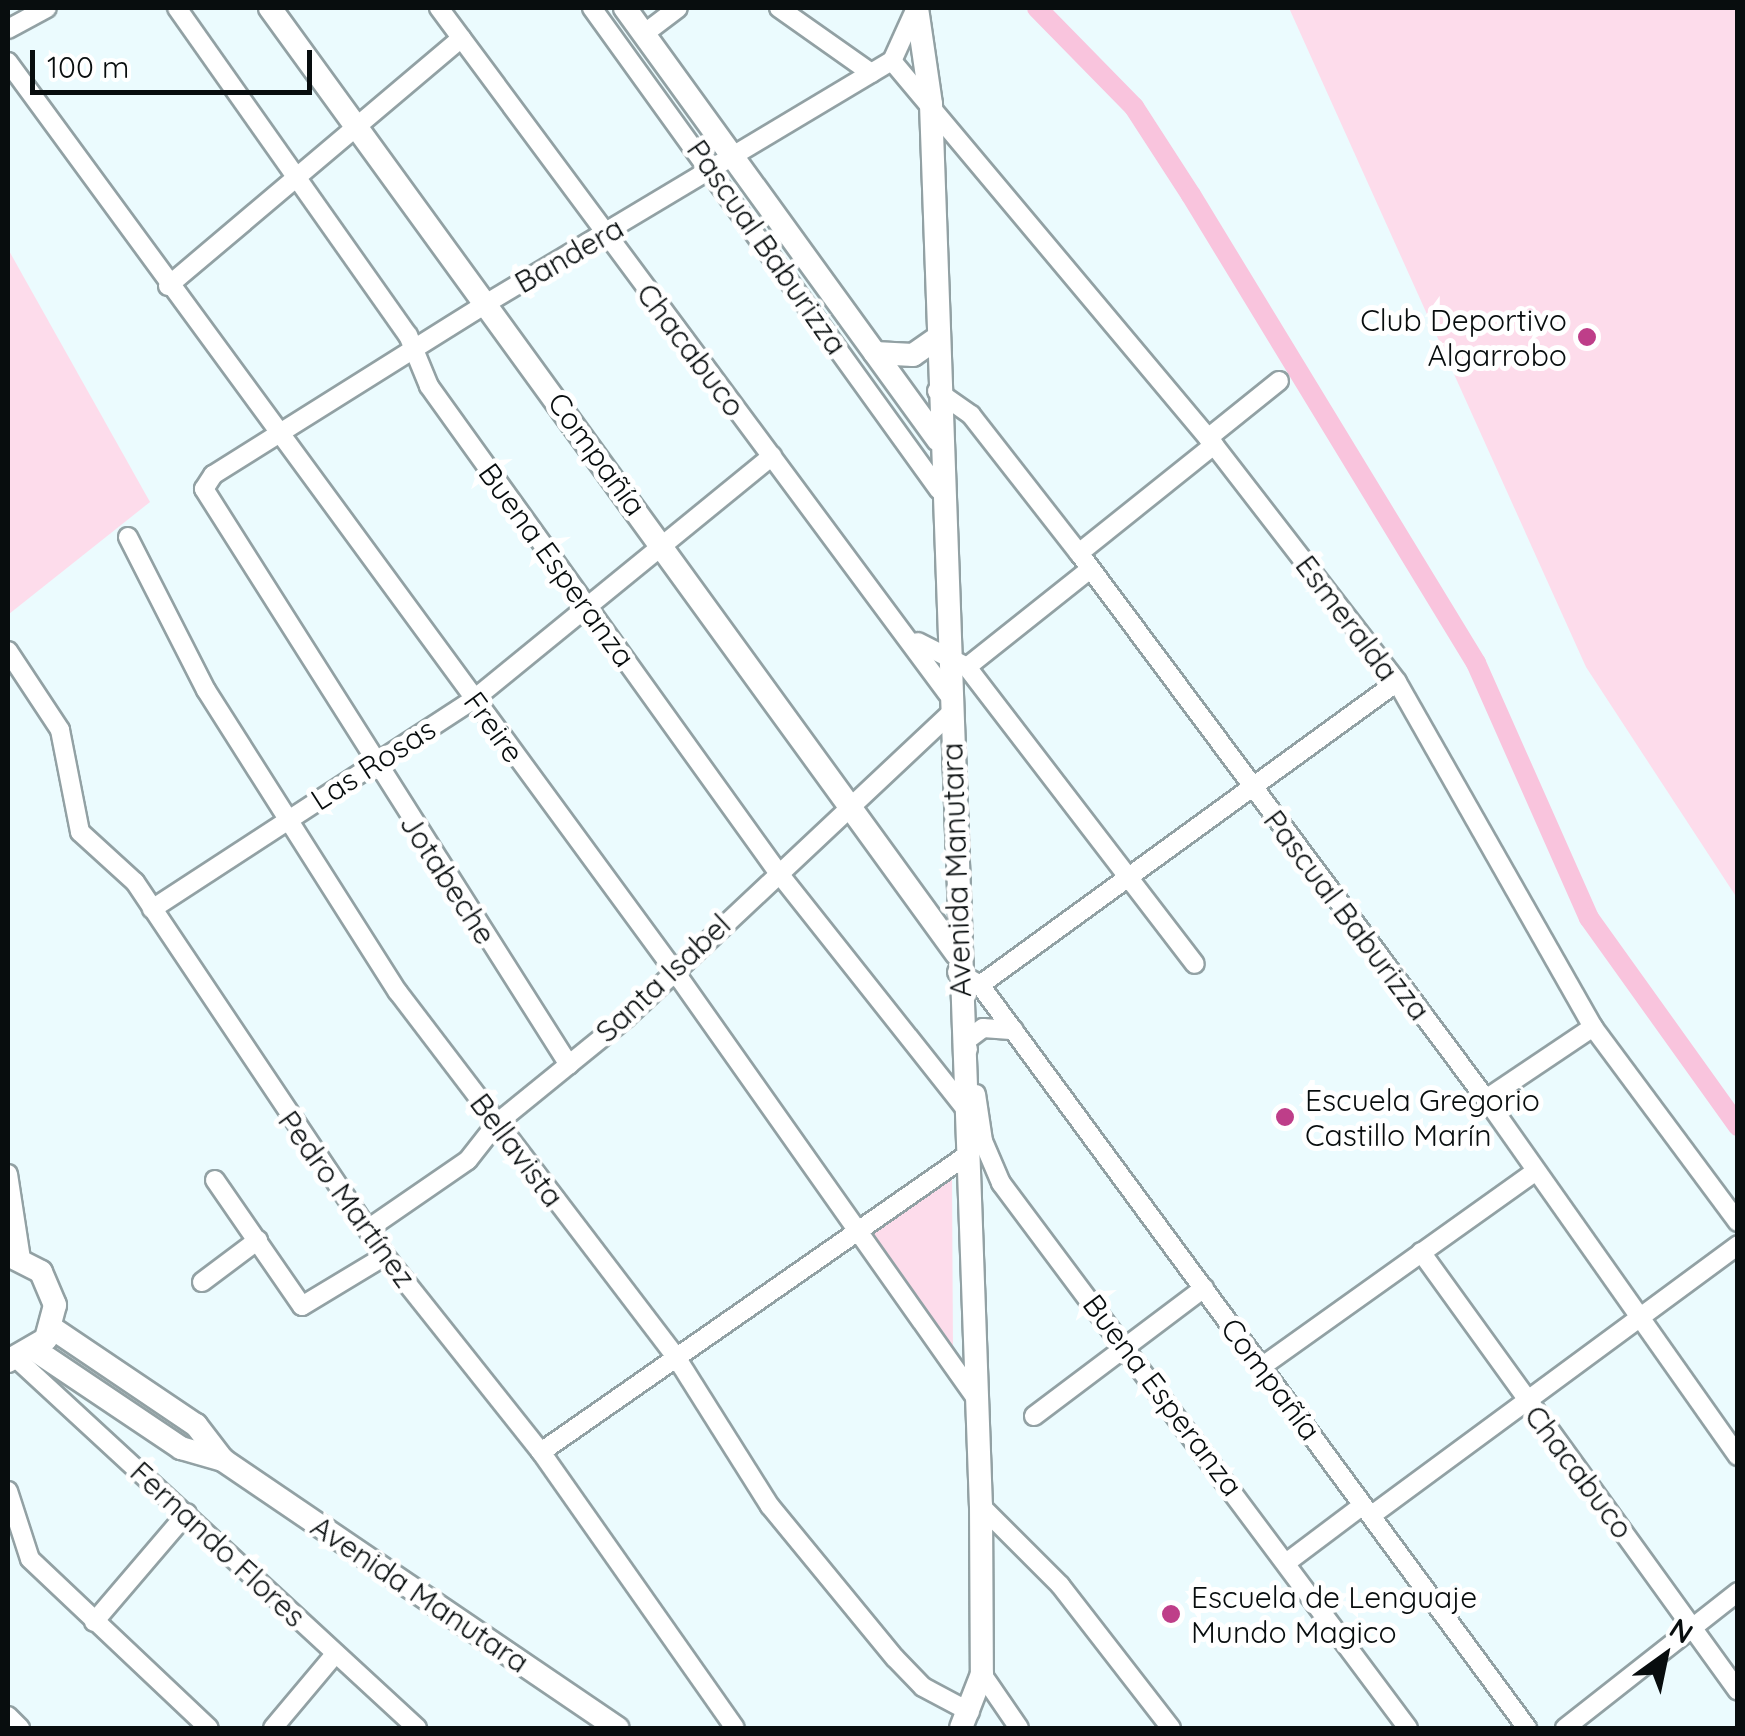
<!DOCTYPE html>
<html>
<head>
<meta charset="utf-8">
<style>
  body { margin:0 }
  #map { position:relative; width:1745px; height:1736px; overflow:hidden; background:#ebfbfe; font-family:Quicksand,sans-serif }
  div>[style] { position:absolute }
  .green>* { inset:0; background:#fddceb }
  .canal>* { height:20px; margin:-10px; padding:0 10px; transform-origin:10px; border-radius:10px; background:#f9c4dd }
  .roads { filter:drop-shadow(2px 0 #92a1a4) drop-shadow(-2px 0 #92a1a4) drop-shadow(0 2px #92a1a4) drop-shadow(0 -2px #92a1a4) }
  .street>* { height:18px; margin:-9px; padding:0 9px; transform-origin:9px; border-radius:9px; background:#fff }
  .secondary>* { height:22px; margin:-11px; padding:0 11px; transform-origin:11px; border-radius:11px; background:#fff }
  .dots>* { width:28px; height:28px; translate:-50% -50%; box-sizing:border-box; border:5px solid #fff; border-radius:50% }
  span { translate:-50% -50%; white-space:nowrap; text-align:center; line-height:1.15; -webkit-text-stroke:10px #fff; paint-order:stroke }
  .street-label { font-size:30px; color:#080d0e }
  .poi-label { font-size:30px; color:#080d0e }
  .right { translate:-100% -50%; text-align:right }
  .left { translate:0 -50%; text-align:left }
  .frame { position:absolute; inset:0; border:10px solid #080d0e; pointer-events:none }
  .north { position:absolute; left:1615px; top:1606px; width:100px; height:100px; -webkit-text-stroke:8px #fff; paint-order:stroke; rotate:33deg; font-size:28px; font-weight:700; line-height:40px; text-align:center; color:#080d0e }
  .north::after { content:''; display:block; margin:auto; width:35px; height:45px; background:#080d0e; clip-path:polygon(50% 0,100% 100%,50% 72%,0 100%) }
  .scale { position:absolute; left:30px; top:50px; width:282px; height:45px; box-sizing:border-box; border:5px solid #080d0e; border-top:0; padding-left:12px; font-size:30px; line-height:35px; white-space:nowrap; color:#080d0e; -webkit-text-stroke:8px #fff; paint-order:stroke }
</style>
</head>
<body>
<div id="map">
  <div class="green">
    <i style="clip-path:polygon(1289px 8px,1737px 8px,1737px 898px,1586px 667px)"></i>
    <i style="clip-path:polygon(8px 249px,150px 502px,9px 614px,8px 614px)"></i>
    <i style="clip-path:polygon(952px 1175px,953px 1353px,869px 1231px)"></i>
  </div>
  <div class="canal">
    <i style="left:1037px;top:8px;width:139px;rotate:45.6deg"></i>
    <i style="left:1134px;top:107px;width:105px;rotate:57.1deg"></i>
    <i style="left:1191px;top:195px;width:548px;rotate:58.66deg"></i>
    <i style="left:1476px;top:663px;width:279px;rotate:66.1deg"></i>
    <i style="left:1589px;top:918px;width:256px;rotate:54.4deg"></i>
  </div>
  <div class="roads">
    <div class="street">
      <i style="left:177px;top:8px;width:400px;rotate:54.8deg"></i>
      <i style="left:408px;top:335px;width:55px;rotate:67.6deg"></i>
      <i style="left:429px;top:386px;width:597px;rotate:54.34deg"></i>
      <i style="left:777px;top:871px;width:300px;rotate:51.6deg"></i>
      <i style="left:439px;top:8px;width:854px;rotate:53.43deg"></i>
      <i style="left:592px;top:8px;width:594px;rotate:54.25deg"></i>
      <i style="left:779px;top:8px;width:113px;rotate:35.2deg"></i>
      <i style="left:8px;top:29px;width:44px;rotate:-28.3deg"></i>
      <i style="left:645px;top:33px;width:41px;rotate:-37.1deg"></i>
      <i style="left:892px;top:61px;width:501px;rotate:50.02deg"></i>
      <i style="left:1214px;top:445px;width:299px;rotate:52.3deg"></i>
      <i style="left:1397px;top:682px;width:397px;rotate:60.4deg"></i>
      <i style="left:1593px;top:1027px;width:243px;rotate:53.4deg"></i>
      <i style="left:8px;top:62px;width:1125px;rotate:53.75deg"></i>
      <i style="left:673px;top:969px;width:524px;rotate:54.79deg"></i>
      <i style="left:168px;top:286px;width:384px;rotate:-40.2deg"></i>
      <i style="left:937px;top:391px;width:42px;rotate:35.2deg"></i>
      <i style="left:971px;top:415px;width:175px;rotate:52deg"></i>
      <i style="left:1079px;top:553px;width:681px;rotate:53.3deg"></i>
      <i style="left:1486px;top:1099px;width:437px;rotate:54.8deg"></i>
      <i style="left:1208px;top:438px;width:91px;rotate:-38.8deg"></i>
      <i style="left:128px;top:537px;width:172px;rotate:63deg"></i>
      <i style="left:206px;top:690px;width:358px;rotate:57.6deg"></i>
      <i style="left:398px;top:992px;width:459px;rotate:52.7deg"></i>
      <i style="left:676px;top:1357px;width:176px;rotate:57.8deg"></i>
      <i style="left:770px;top:1506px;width:197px;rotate:50.6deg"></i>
      <i style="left:895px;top:1658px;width:40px;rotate:46deg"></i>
      <i style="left:923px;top:1687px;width:53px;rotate:28deg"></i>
      <i style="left:1079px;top:553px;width:173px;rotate:-38.7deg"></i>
      <i style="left:918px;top:642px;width:55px;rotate:27deg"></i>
      <i style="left:967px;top:667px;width:374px;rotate:52.5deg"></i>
      <i style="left:8px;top:651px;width:95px;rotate:56.6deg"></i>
      <i style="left:60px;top:730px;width:104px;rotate:78.9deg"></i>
      <i style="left:80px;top:832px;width:74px;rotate:42.3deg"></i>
      <i style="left:135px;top:882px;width:450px;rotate:56.2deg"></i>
      <i style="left:385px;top:1256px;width:251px;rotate:51.5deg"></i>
      <i style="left:541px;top:1452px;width:337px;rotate:54.9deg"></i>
      <i style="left:967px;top:667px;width:157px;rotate:-38.5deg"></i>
      <i style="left:152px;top:909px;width:383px;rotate:-33.1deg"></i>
      <i style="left:473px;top:700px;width:386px;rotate:-39.2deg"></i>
      <i style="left:957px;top:972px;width:26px;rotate:29deg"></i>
      <i style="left:980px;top:985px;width:923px;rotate:53.64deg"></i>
      <i style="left:980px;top:985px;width:515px;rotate:-36deg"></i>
      <i style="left:968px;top:1049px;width:8px;rotate:-130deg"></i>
      <i style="left:963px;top:1043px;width:25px;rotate:-37deg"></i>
      <i style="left:983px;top:1028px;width:31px;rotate:4deg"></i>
      <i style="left:569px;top:1065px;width:682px;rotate:-122.36deg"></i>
      <i style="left:204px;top:489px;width:17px;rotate:-57deg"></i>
      <i style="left:213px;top:475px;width:324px;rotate:-32.1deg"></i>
      <i style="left:487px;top:303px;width:472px;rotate:-30.9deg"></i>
      <i style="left:892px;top:61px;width:58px;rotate:-65.6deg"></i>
      <i style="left:976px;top:1094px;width:48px;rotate:81.5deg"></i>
      <i style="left:983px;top:1141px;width:46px;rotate:66.8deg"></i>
      <i style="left:1001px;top:1183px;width:680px;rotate:53.25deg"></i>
      <i style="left:1486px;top:1099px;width:129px;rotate:-33.9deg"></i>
      <i style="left:8px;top:1174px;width:86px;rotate:81.3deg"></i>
      <i style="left:215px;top:1180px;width:153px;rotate:55.4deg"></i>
      <i style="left:302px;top:1306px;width:97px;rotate:-31.1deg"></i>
      <i style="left:368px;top:1229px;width:121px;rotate:-34.6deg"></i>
      <i style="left:468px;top:1160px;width:47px;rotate:-51.9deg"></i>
      <i style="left:497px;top:1123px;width:166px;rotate:-39.1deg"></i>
      <i style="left:626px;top:1018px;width:444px;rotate:-43.2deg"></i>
      <i style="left:1421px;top:1252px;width:541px;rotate:54.17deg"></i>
      <i style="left:202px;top:1282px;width:70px;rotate:-36.9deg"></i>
      <i style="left:18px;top:1360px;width:543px;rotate:42.69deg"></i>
      <i style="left:1264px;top:1365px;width:333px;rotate:-35.5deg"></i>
      <i style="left:1034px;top:1416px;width:213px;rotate:-37deg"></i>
      <i style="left:541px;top:1452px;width:519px;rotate:-34.88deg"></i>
      <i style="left:8px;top:1491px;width:71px;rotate:72.1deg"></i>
      <i style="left:30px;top:1559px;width:246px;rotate:43.4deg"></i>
      <i style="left:981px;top:1506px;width:112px;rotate:45deg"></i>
      <i style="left:1060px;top:1585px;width:181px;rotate:52.2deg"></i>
      <i style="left:1372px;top:1515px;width:455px;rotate:-36.4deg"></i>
      <i style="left:1290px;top:1560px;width:91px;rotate:-37deg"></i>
      <i style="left:94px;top:1622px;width:143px;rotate:-49.5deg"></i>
      <i style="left:982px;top:1674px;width:65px;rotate:55.6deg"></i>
      <i style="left:8px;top:1716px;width:17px;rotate:45deg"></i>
      <i style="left:273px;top:1728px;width:97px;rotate:-50deg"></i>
      <i style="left:1565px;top:1728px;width:220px;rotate:-38.2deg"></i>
    </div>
    <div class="secondary">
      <i style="left:270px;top:8px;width:1168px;rotate:54.02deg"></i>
      <i style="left:625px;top:8px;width:533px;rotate:54.08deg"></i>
      <i style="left:917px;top:8px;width:97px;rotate:81.7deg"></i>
      <i style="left:931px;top:104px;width:1403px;rotate:87.96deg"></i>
      <i style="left:981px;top:1506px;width:168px;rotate:89.7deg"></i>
      <i style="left:982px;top:1674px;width:58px;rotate:111.3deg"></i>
      <i style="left:875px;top:353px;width:38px;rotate:3deg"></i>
      <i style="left:913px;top:355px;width:28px;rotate:-35deg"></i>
      <i style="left:8px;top:1255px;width:37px;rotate:27deg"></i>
      <i style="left:41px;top:1272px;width:36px;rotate:67deg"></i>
      <i style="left:55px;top:1305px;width:35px;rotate:105deg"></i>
      <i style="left:46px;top:1339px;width:44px;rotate:149.9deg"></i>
      <i style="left:52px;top:1328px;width:174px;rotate:34deg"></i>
      <i style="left:196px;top:1425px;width:44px;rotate:52.4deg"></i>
      <i style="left:223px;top:1460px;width:477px;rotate:34.2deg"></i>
      <i style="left:35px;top:1350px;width:176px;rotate:33.9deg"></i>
      <i style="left:181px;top:1448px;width:44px;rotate:15.9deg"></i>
    </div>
  </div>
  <div class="dots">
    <i style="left:1587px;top:337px;background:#be3e89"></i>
    <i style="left:1285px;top:1117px;background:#be3e89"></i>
    <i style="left:1171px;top:1614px;background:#be3e89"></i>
  </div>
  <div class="street-label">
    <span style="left:767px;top:247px;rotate:55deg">Pascual Baburizza</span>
    <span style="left:569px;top:255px;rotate:-30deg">Bandera</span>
    <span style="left:691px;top:350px;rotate:53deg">Chacabuco</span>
    <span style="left:597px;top:454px;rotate:54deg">Compañía</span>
    <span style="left:557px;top:565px;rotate:54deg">Buena Esperanza</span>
    <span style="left:1347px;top:618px;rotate:53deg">Esmeralda</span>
    <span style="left:494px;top:727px;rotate:54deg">Freire</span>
    <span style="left:373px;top:764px;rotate:-33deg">Las Rosas</span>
    <span style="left:956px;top:870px;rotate:-92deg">Avenida Manutara</span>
    <span style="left:448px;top:879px;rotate:57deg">Jotabeche</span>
    <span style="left:1347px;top:915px;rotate:53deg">Pascual Baburizza</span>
    <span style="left:663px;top:978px;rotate:-43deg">Santa Isabel</span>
    <span style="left:517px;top:1150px;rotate:53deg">Bellavista</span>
    <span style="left:347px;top:1199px;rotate:54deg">Pedro Martínez</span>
    <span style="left:1271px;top:1379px;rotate:53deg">Compañía</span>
    <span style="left:1163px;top:1395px;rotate:53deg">Buena Esperanza</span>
    <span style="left:1579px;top:1472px;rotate:53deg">Chacabuco</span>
    <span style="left:218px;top:1544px;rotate:43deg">Fernando Flores</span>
    <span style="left:420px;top:1594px;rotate:34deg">Avenida Manutara</span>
  </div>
  <div class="poi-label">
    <span class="right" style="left:1567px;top:337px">Club Deportivo<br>Algarrobo</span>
    <span class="left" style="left:1305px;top:1117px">Escuela Gregorio<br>Castillo Marín</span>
    <span class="left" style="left:1191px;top:1614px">Escuela de Lenguaje<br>Mundo Magico</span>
  </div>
  <div class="frame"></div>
  <div class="north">N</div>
  <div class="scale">100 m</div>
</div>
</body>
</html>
